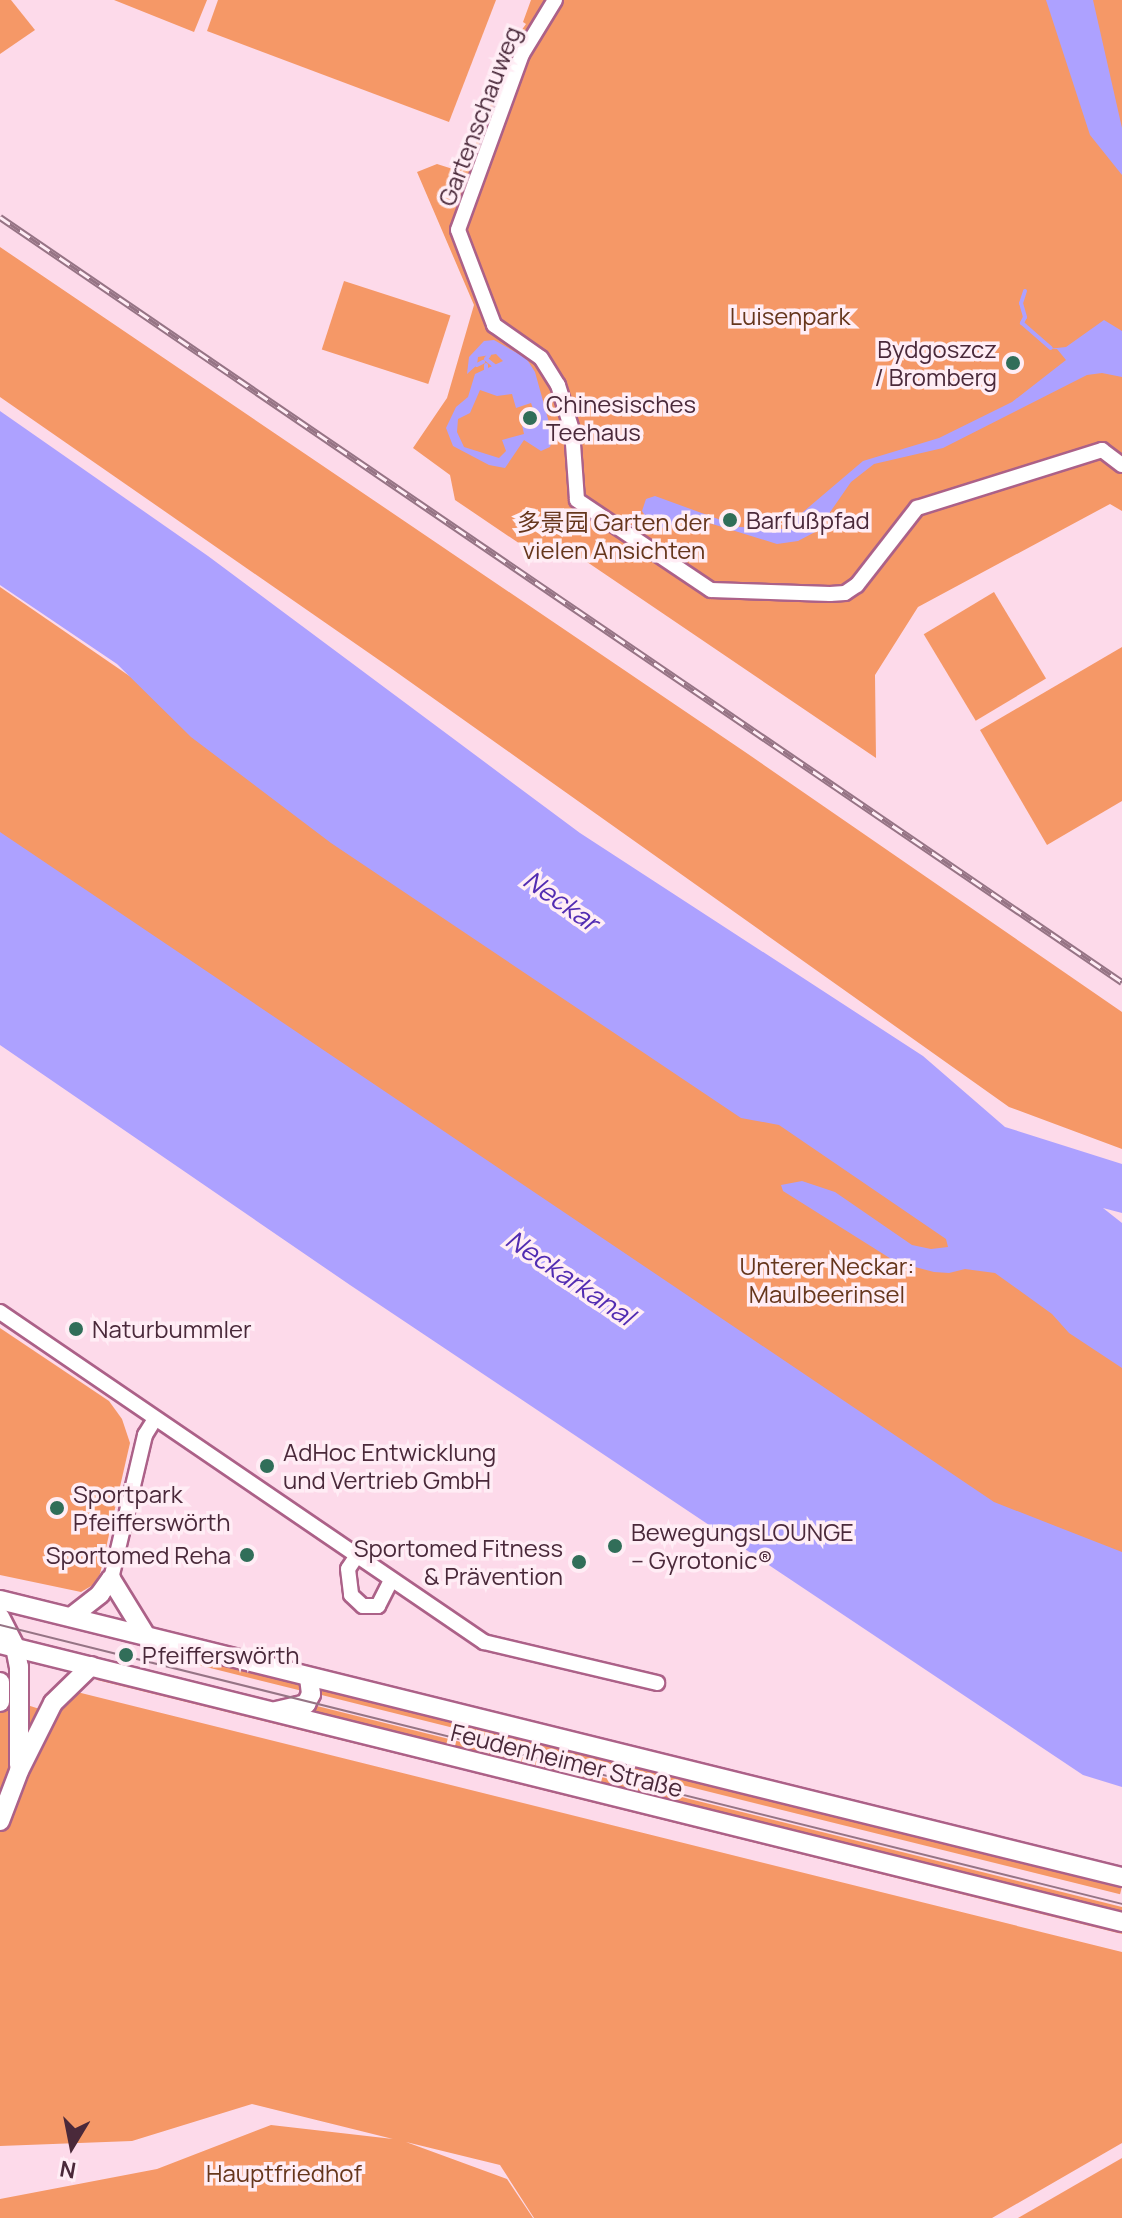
<!DOCTYPE html>
<html>
<head>
<meta charset="utf-8">
<style>
  body { margin:0 }
  #map { position:relative; width:1122px; height:2218px; overflow:hidden; background:#fddaea; font-family:Manrope,"Noto Sans SC",sans-serif }
  div>[style] { position:absolute }
  .green>* { inset:0; background:#f59867; transform-origin:0 0 }
  .water>* { inset:0; background:#ada1ff }
  .stream>* { height:4px; margin:-2px; padding:0 2px; transform-origin:2px; border-radius:2px; background:#ada1ff }
  .roads { filter:drop-shadow(2px 0 #ac6188) drop-shadow(-2px 0 #ac6188) drop-shadow(0 2px #ac6188) drop-shadow(0 -2px #ac6188) }
  .street>* { height:14px; margin:-7px; padding:0 7px; transform-origin:7px; border-radius:7px; background:#fff }
  .secondary>* { height:18px; margin:-9px; padding:0 9px; transform-origin:9px; border-radius:9px; background:#fff }
  .tram>* { height:2px; margin:-1px; padding:0 1px; transform-origin:1px; border-radius:1px; background:#967485 }
  .rail>* { height:7px; margin-top:-3.5px; transform-origin:0; background:repeating-linear-gradient(90deg,#ffedf5 0 12px,#967485 0 24px); box-sizing:border-box; border-block:2px solid #967485 }
  .dots>* { width:22px; height:22px; translate:-50% -50%; box-sizing:border-box; border:4px solid #ffedf5; border-radius:50% }
  span { translate:-50% -50%; white-space:nowrap; text-align:center; line-height:1.15; -webkit-text-stroke:7px #ffedf5; paint-order:stroke }
  .street-label { font-size:24px; color:#4a293a }
  .park-label { font-size:24px; color:#66361c }
  .poi-label { font-size:24px; color:#4a293a }
  .right { translate:-100% -50%; text-align:right }
  .left { translate:0 -50%; text-align:left }
  .water-label { font-size:26px; color:#522cb2; font-style:italic }
  .north { position:absolute; left:32px; top:2106px; width:80px; height:80px; -webkit-text-stroke:6px #ffedf5; paint-order:stroke; rotate:190deg; font-size:22px; font-weight:700; line-height:32px; text-align:center; color:#4a293a }
  .north::after { content:''; display:block; margin:auto; width:28px; height:36px; background:#4a293a; clip-path:polygon(50% 0,100% 100%,50% 72%,0 100%) }
</style>
</head>
<body>
<div id="map">
  <div class="green">
    <i style="clip-path:polygon(0 0,11px 0,35px 30px,0 54px)"></i>
    <i style="clip-path:polygon(114px 0,207px 0,194px 32px)"></i>
    <i style="clip-path:polygon(218px 0,496px 0,449px 122px,207px 31px)"></i>
    <i style="clip-path:polygon(531px 0,1122px 0,1122px 511px,1110px 504px,918px 607px,875px 675px,876px 758px,562px 545px,535px 554px,455px 500px,450px 475px,413px 448px,447px 398px,474px 305px,417px 172px,437px 164px,456px 170px,468px 164px,516px 38px,526px 24px,523px 22px)"></i>
    <i style="clip-path:polygon(0 247px,748px 754px,1122px 1012px,1122px 1149px,1009px 1107px,392px 669px,0 397px)"></i>
    <i style="left:344px;top:281px;width:112px;height:72px;rotate:18deg"></i>
    <i style="clip-path:polygon(0 587px,1122px 1358px,1122px 1553px,1003px 1511px,0 834px)"></i>
    <i style="left:994px;top:592px;width:101px;height:82px;rotate:59deg"></i>
    <i style="clip-path:polygon(1122px 647px,1122px 801px,1047px 845px,980px 730px)"></i>
    <i style="clip-path:polygon(0 1328px,109px 1401px,122px 1419px,130px 1443px,100px 1574px,93px 1585px,81px 1592px,0 1575px)"></i>
    <i style="left:179px;top:1653px;width:130px;height:7px;rotate:14deg"></i>
    <i style="clip-path:polygon(98px 1677px,456px 1766px,446px 1766px,97px 1680px)"></i>
    <i style="left:322px;top:1689px;width:824px;height:6px;rotate:14deg"></i>
    <i style="clip-path:polygon(73px 1691px,1122px 1952px,1122px 2143px,992px 2218px,534px 2218px,500px 2165px,406px 2142px,507px 2179px,533px 2218px,0 2218px,0 2199px,157px 2169px,271px 2125px,393px 2139px,252px 2104px,132px 2141px,0 2146px,0 1701px,11px 1700px,59px 1715px)"></i>
    <i style="clip-path:polygon(317px 1706px,1122px 1907px,1122px 1913px,312px 1712px)"></i>
    <i style="clip-path:polygon(475px 1770px,1122px 1930px,1122px 1934px,474px 1773px)"></i>
    <i style="clip-path:polygon(1122px 2158px,1122px 2218px,1018px 2218px)"></i>
  </div>
  <div class="water">
    <i style="clip-path:polygon(1046px 0,1093px 0,1122px 128px,1122px 175px,1090px 135px)"></i>
    <i style="clip-path:polygon(1104px 320px,1122px 331px,1122px 377px,1102px 373px,1087px 375px,943px 448px,874px 464px,851px 482px,817px 531px,798px 541px,777px 544px,693px 518px,662px 528px,649px 522px,642px 511px,646px 499px,655px 496px,740px 527px,783px 529px,863px 461px,939px 438px,1012px 402px,1066px 360px,1057px 349px,1048px 349px,1066px 347px)"></i>
    <i style="clip-path:polygon(evenodd,494px 340px,526px 358px,535px 372px,553px 437px,550px 447px,541px 451px,524px 440px,505px 468px,489px 465px,453px 446px,446px 428px,456px 407px,468px 397px,475px 374px,503px 361px,496px 354px,478px 357px,477px 365px,467px 374px,469px 357px,484px 341px,494px 340px,480px 390px,497px 396px,512px 394px,516px 408px,531px 403px,537px 420px,522px 425px,524px 434px,502px 440px,506px 451px,499px 458px,464px 447px,457px 432px,458px 419px,470px 413px,480px 390px)"></i>
    <i style="clip-path:polygon(0 411px,208px 556px,580px 833px,923px 1056px,1005px 1127px,1122px 1164px,1122px 1213px,1103px 1208px,1122px 1223px,1122px 1368px,1069px 1333px,1052px 1314px,995px 1273px,965px 1269px,949px 1273px,934px 1272px,896px 1262px,783px 1191px,781px 1185px,802px 1181px,835px 1192px,912px 1245px,931px 1249px,948px 1247px,946px 1239px,779px 1125px,741px 1118px,331px 843px,191px 737px,117px 664px,0 585px)"></i>
    <i style="clip-path:polygon(0 832px,994px 1502px,1122px 1552px,1122px 1787px,1083px 1775px,350px 1285px,0 1045px)"></i>
  </div>
  <div class="stream">
    <i style="left:1025px;top:291px;width:13px;rotate:108deg"></i>
    <i style="left:1021px;top:303px;width:15px;rotate:74deg"></i>
    <i style="left:1025px;top:317px;width:7px;rotate:117deg"></i>
    <i style="left:1022px;top:323px;width:38px;rotate:41deg"></i>
    <i style="left:489px;top:355px;width:5px;rotate:127deg"></i>
    <i style="left:486px;top:359px;width:13px;rotate:39deg"></i>
    <i style="left:477px;top:365px;width:7px;rotate:-27deg"></i>
    <i style="left:486px;top:370px;width:5px;rotate:-90deg"></i>
  </div>
  <div class="roads">
    <div class="street">
      <i style="left:555px;top:0;width:63px;rotate:121.4deg"></i>
      <i style="left:522px;top:54px;width:187px;rotate:110deg"></i>
      <i style="left:458px;top:230px;width:102px;rotate:69.2deg"></i>
      <i style="left:494px;top:325px;width:57px;rotate:35.1deg"></i>
      <i style="left:541px;top:358px;width:32px;rotate:58deg"></i>
      <i style="left:558px;top:385px;width:47px;rotate:72.7deg"></i>
      <i style="left:572px;top:430px;width:70px;rotate:85.9deg"></i>
      <i style="left:577px;top:500px;width:161px;rotate:33.9deg"></i>
      <i style="left:711px;top:590px;width:119px;rotate:1.9deg"></i>
      <i style="left:830px;top:594px;width:15px;rotate:-4deg"></i>
      <i style="left:845px;top:593px;width:14px;rotate:-34deg"></i>
      <i style="left:857px;top:585px;width:98px;rotate:-52.1deg"></i>
      <i style="left:917px;top:508px;width:194px;rotate:-17.4deg"></i>
      <i style="left:1102px;top:450px;width:25px;rotate:37deg"></i>
      <i style="left:0;top:1312px;width:586px;rotate:34.29deg"></i>
      <i style="left:484px;top:1642px;width:178px;rotate:13.3deg"></i>
      <i style="left:356px;top:1557px;width:14px;rotate:124deg"></i>
      <i style="left:348px;top:1569px;width:26px;rotate:83deg"></i>
      <i style="left:351px;top:1595px;width:16px;rotate:43deg"></i>
      <i style="left:363px;top:1606px;width:15px"></i>
      <i style="left:378px;top:1606px;width:28px;rotate:-63deg"></i>
      <i style="left:111px;top:1579px;width:148px;rotate:-76.7deg"></i>
      <i style="left:145px;top:1435px;width:19px;rotate:-58deg"></i>
    </div>
    <div class="secondary">
      <i style="left:0;top:1600px;width:1156px;rotate:13.87deg"></i>
      <i style="left:0;top:1617px;width:34px;rotate:63deg"></i>
      <i style="left:15px;top:1647px;width:20px;rotate:79deg"></i>
      <i style="left:19px;top:1667px;width:98px;rotate:90deg"></i>
      <i style="left:71px;top:1617px;width:37px;rotate:-38deg"></i>
      <i style="left:100px;top:1594px;width:19px;rotate:-54deg"></i>
      <i style="left:111px;top:1579px;width:67px;rotate:58.4deg"></i>
      <i style="left:0;top:1644px;width:1156px;rotate:13.92deg"></i>
      <i style="left:0;top:1682px;width:20px;rotate:90deg"></i>
      <i style="left:276px;top:1711px;width:31px;rotate:-13deg"></i>
      <i style="left:306px;top:1704px;width:11px;rotate:-63deg"></i>
      <i style="left:311px;top:1694px;width:17px;rotate:-97deg"></i>
      <i style="left:0;top:1821px;width:53px;rotate:-69.2deg"></i>
      <i style="left:19px;top:1771px;width:76px;rotate:-63.4deg"></i>
      <i style="left:53px;top:1703px;width:53px;rotate:-44.2deg"></i>
    </div>
  </div>
  <div class="tram">
    <i style="left:0;top:1625px;width:1156px;rotate:13.96deg"></i>
  </div>
  <div class="rail">
    <i style="left:0;top:217px;width:1358px;rotate:34.29deg"></i>
  </div>
  <div class="dots">
    <i style="left:1013px;top:363px;background:#316e59"></i>
    <i style="left:530px;top:418px;background:#316e59"></i>
    <i style="left:730px;top:520px;background:#316e59"></i>
    <i style="left:76px;top:1329px;background:#316e59"></i>
    <i style="left:267px;top:1466px;background:#316e59"></i>
    <i style="left:57px;top:1508px;background:#316e59"></i>
    <i style="left:615px;top:1546px;background:#316e59"></i>
    <i style="left:247px;top:1555px;background:#316e59"></i>
    <i style="left:579px;top:1562px;background:#316e59"></i>
    <i style="left:126px;top:1655px;background:#316e59"></i>
  </div>
  <div class="street-label">
    <span style="left:479px;top:116px;rotate:-69deg">Gartenschauweg</span>
    <span style="left:567px;top:1760px;rotate:14deg">Feudenheimer Straße</span>
  </div>
  <div class="park-label">
    <span style="left:790px;top:316px">Luisenpark</span>
    <span style="left:614px;top:536px">多景园 Garten der<br>vielen Ansichten</span>
    <span style="left:827px;top:1280px">Unterer Neckar:<br>Maulbeerinsel</span>
    <span style="left:284px;top:2173px">Hauptfriedhof</span>
  </div>
  <div class="poi-label">
    <span class="right" style="left:997px;top:363px">Bydgoszcz<br>/ Bromberg</span>
    <span class="left" style="left:546px;top:418px">Chinesisches<br>Teehaus</span>
    <span class="left" style="left:746px;top:520px">Barfußpfad</span>
    <span class="left" style="left:92px;top:1329px">Naturbummler</span>
    <span class="left" style="left:283px;top:1466px">AdHoc Entwicklung<br>und Vertrieb GmbH</span>
    <span class="left" style="left:73px;top:1508px">Sportpark<br>Pfeifferswörth</span>
    <span class="left" style="left:631px;top:1546px">BewegungsLOUNGE<br>– Gyrotonic®</span>
    <span class="right" style="left:563px;top:1562px">Sportomed Fitness<br>&amp; Prävention</span>
    <span class="right" style="left:231px;top:1555px">Sportomed Reha</span>
    <span class="left" style="left:142px;top:1655px">Pfeifferswörth</span>
  </div>
  <div class="water-label">
    <span style="left:561px;top:901px;rotate:35deg">Neckar</span>
    <span style="left:570px;top:1278px;rotate:34deg">Neckarkanal</span>
  </div>
  <div class="north">N</div>
</div>
</body>
</html>
